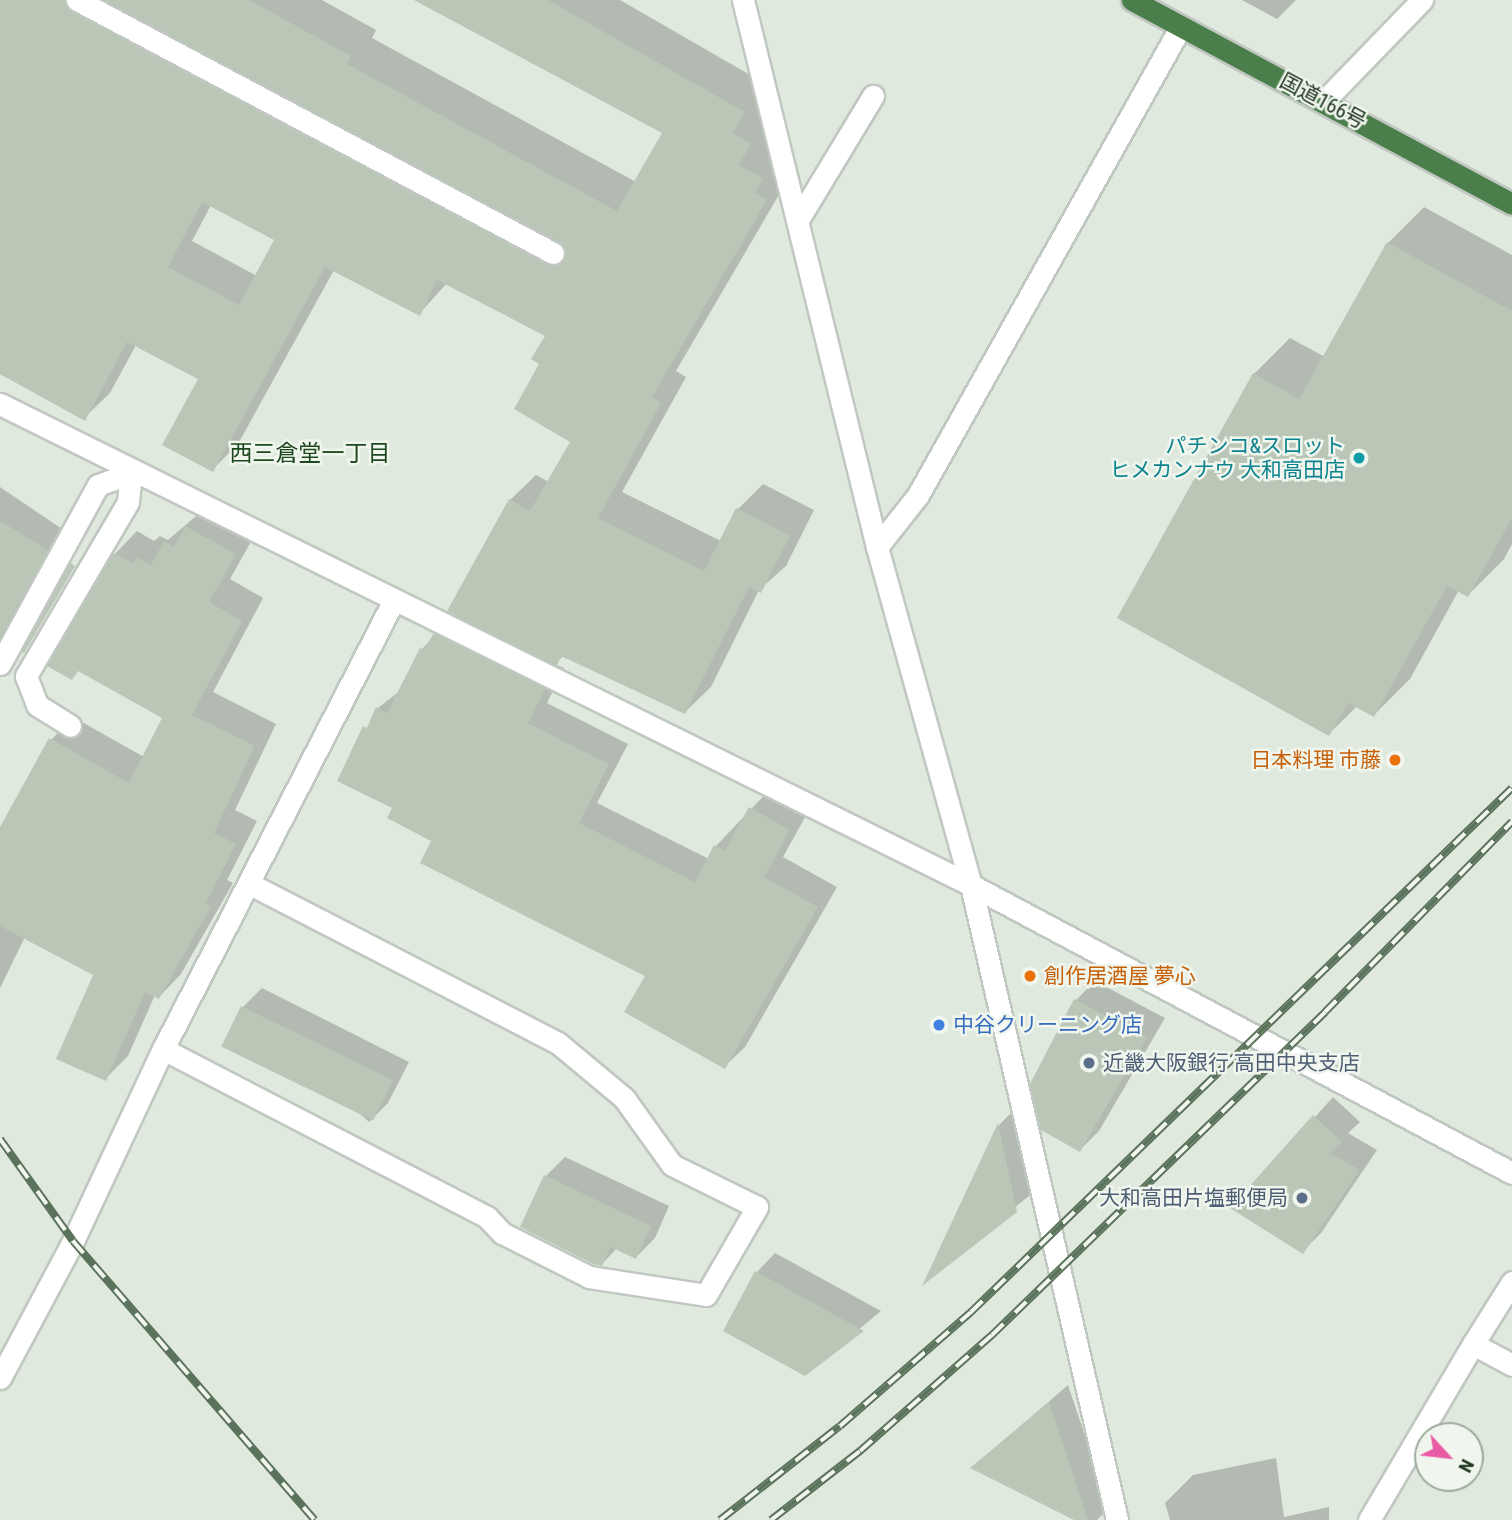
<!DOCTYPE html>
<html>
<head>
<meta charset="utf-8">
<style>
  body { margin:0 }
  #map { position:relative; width:1512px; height:1520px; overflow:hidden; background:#e0e9de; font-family:"Roboto Condensed","Noto Sans JP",sans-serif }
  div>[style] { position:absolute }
  .shadow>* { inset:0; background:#0003 }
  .building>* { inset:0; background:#bac6b6; transform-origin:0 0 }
  .roads { filter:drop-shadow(2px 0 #c1c7c1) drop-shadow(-2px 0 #c1c7c1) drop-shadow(0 2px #c1c7c1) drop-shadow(0 -2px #c1c7c1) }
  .service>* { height:21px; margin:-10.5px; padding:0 10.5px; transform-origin:10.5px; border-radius:10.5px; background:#fff }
  .pedestrian>* { height:21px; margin:-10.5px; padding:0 10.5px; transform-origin:10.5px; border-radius:10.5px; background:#fff }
  .minor>* { height:21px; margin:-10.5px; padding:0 10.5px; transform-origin:10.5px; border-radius:10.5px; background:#fff }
  .trunk>* { height:21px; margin:-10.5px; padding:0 10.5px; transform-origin:10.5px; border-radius:10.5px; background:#4a7e4a }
  .rail>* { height:8px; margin-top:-4px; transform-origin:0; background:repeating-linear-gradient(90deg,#f0f6ee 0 16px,#5b735a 0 32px); box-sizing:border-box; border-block:2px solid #5b735a }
  .dots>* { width:19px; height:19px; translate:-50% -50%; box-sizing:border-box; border:4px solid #f0f6ee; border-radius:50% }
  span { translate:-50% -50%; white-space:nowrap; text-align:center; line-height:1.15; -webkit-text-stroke:5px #f0f6ee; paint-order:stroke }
  .street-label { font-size:21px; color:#213720 }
  .culture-label { font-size:21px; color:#0d838f }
  .right { translate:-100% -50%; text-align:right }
  .food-label { font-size:21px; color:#c56008 }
  .left { translate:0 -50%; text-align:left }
  .shop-label { font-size:21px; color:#366cbe }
  .service-label { font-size:21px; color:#4e5e75 }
  .neighbourhood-label { font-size:23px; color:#1e481e }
  .north { position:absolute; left:1414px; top:1422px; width:70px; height:70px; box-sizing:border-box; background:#f0f6ee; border:2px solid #9daa9c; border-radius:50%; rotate:117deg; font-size:19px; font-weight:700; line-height:28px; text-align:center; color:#213720 }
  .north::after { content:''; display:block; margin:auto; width:24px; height:32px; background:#ea5ba5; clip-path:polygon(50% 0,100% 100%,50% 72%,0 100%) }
</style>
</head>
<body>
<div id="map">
  <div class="shadow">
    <i style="clip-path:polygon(evenodd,0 0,322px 0,376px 30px,372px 38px,636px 182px,664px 133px,421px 0,620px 0,769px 86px,757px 107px,775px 118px,764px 139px,787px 152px,791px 174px,676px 371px,686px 377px,622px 492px,721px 541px,737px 510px,763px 484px,814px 510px,786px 566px,759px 590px,711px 687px,685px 712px,564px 655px,555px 664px,564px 668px,547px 703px,628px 744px,597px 803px,709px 859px,716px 846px,771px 788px,809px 810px,783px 857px,837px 887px,745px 1047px,725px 1066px,647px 975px,433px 840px,395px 807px,340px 780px,378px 708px,401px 690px,422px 649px,456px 613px,510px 500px,536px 475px,549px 482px,572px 441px,541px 363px,547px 335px,447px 283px,419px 314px,334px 270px,238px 444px,212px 470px,200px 379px,136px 345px,110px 393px,84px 418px,0 374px,0 0,211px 205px,276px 239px,257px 276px,192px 241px,211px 205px)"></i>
    <i style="clip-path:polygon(1242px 0,1296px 0,1277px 19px)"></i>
    <i style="clip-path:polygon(1424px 207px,1512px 255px,1512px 544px,1504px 559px,1468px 595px,1459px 590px,1410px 679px,1374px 715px,1357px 706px,1329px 734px,1254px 374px,1290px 338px,1325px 357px,1388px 243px)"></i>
    <i style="clip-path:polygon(0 487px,65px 531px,0 641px)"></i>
    <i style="clip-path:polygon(209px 505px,257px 531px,230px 579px,263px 598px,213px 692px,276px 724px,235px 810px,257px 821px,227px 880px,233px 883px,181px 974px,159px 997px,155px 995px,128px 1056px,105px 1079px,96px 974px,25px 937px,0 988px,0 830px,51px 740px,73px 717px,144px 757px,165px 717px,79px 670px,72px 677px,115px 554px,137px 531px,154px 541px,160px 536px,168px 540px)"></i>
    <i style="clip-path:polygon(1095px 981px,1165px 1018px,1099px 1131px,1080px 1150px,1076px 1000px)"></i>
    <i style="clip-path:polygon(262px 988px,409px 1062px,388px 1103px,369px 1122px,243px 1007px)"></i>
    <i style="clip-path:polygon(1333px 1097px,1360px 1122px,1348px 1133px,1377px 1150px,1321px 1233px,1302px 1252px,1233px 1208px)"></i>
    <i style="clip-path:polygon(1017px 1107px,1035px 1191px,926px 1280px,1000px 1124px)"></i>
    <i style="clip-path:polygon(565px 1157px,669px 1206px,655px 1238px,636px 1257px,617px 1248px,602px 1264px,546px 1176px)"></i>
    <i style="clip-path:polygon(775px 1253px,881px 1311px,805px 1374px,725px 1330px,757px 1272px)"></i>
    <i style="clip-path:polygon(1068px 1385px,1109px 1508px,1097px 1520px,1077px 1520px,973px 1467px)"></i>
    <i style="clip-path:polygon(1276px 1458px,1284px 1517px,1329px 1507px,1329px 1520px,1170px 1520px,1165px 1503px,1193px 1475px)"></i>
  </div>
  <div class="building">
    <i style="clip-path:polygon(evenodd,0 0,64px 0,71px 12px,553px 266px,565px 259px,559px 241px,105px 0,249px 0,351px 56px,347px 64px,617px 211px,662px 133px,414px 0,548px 0,745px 112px,733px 133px,751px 144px,739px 165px,763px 178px,755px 193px,767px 200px,652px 397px,661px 403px,598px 518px,704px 571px,736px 508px,790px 536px,761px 593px,749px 587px,685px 714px,561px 656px,557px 665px,447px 611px,509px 499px,530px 511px,570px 442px,514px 409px,539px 364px,531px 359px,545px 336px,437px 280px,420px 316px,325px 267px,213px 472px,162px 445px,198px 379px,127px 342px,85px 421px,0 374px,0 0,202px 202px,274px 240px,239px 305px,168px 267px,202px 202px)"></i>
    <i style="clip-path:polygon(1387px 242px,1512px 311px,1512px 518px,1468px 597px,1447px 586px,1374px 717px,1348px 703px,1329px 736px,1117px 618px,1253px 373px,1299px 399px)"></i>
    <i style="clip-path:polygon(0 521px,48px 550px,0 637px)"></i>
    <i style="clip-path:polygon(185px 526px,236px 554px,209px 602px,242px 621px,192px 715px,255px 746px,214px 833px,236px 844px,206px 903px,211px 906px,159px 999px,145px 992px,106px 1081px,56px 1059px,93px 975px,0 926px,0 827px,49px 738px,129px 783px,162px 718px,78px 671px,72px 680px,47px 666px,113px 553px,133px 563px,136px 557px,151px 565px,164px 541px,174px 547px)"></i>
    <i style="clip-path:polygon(70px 563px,75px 566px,24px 653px,22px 652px)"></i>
    <i style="clip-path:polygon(434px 633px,545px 689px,528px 723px,609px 764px,579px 823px,695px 882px,714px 845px,725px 850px,749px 807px,790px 830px,764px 877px,818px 907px,725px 1069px,624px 1012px,645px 976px,420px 863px,431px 841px,387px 818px,392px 808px,337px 781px,363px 726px,367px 728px,376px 707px,387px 713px,420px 648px,424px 650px)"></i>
    <i style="clip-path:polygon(1074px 999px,1147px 1037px,1080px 1152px,1041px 1130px,1030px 1084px)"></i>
    <i style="left:241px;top:1006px;width:169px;height:45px;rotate:26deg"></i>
    <i style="clip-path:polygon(1313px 1115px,1342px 1142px,1330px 1153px,1360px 1170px,1303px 1254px,1230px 1208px)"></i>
    <i style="clip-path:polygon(998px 1123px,1017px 1212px,922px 1286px)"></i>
    <i style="clip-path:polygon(544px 1175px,651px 1226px,636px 1259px,611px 1247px,602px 1266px,593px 1264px,520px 1227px)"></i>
    <i style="clip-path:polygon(755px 1271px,864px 1331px,805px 1376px,723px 1331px)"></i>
    <i style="clip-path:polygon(1049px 1402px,1088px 1520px,1074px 1520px,970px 1468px)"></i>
  </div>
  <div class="roads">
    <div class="service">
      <i style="left:0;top:664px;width:204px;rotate:-61.3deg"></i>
      <i style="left:98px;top:485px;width:35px;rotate:-20deg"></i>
      <i style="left:131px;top:473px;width:29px;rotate:96deg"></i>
      <i style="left:128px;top:502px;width:202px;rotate:120.4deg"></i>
      <i style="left:26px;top:676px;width:31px;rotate:69deg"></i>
      <i style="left:37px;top:705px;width:39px;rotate:32deg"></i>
    </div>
    <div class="pedestrian">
      <i style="left:1512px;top:1282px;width:73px;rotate:122.2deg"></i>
      <i style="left:1473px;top:1344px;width:44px;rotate:28.3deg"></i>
    </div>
    <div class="minor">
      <i style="left:77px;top:0;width:539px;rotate:27.99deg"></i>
      <i style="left:743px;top:0;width:563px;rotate:76.24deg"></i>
      <i style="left:877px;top:547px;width:351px;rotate:74.5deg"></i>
      <i style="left:971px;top:885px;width:652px;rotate:77.05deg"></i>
      <i style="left:1324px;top:101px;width:141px;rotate:-45.9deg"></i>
      <i style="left:799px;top:218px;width:143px;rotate:-58.8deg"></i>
      <i style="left:0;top:404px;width:1084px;rotate:26.35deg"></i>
      <i style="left:971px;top:885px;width:613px;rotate:28.03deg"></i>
      <i style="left:877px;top:547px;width:66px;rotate:-51.7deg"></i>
      <i style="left:918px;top:495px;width:535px;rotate:-60.71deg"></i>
      <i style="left:163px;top:1049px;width:365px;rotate:27.4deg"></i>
      <i style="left:487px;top:1217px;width:22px;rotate:47deg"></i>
      <i style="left:502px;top:1233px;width:97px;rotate:26.8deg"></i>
      <i style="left:589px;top:1277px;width:118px;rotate:8.7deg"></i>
      <i style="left:706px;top:1295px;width:102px;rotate:-59.9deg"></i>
      <i style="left:757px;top:1207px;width:95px;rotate:-153.7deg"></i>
      <i style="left:672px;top:1165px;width:82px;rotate:-125.6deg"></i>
      <i style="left:624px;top:1098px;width:86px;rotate:-140.2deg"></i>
      <i style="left:558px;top:1043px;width:347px;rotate:-152.7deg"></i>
      <i style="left:0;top:1378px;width:155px;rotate:-61.9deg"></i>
      <i style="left:73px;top:1241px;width:212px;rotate:-64.9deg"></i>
      <i style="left:163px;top:1049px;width:505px;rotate:-62.78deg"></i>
      <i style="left:1369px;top:1520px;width:204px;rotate:-59.4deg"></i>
    </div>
    <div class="trunk">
      <i style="left:1132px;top:0;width:431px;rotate:28.2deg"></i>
    </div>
  </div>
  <div class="rail">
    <i style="left:0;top:1139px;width:125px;rotate:54.4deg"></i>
    <i style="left:73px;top:1241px;width:369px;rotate:49.1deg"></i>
    <i style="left:720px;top:1520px;width:152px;rotate:-38.1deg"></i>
    <i style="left:840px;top:1426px;width:174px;rotate:-41deg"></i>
    <i style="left:971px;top:1312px;width:753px;rotate:-44.09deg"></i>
    <i style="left:771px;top:1520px;width:113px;rotate:-37.8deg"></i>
    <i style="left:860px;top:1451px;width:176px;rotate:-41.3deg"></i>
    <i style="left:992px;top:1335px;width:464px;rotate:-44.1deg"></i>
    <i style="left:1325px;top:1012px;width:267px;rotate:-45.5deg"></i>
  </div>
  <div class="dots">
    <i style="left:1359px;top:458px;background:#0f9aa8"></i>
    <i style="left:1395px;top:760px;background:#e8710a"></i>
    <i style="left:1030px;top:976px;background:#e8710a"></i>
    <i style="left:939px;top:1025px;background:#3f7fe0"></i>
    <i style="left:1089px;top:1063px;background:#5c6f8a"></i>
    <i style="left:1302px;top:1198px;background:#5c6f8a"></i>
  </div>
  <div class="street-label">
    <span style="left:1323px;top:101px;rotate:28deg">国道166号</span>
  </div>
  <div class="culture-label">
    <span class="right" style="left:1345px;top:458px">パチンコ&amp;スロット<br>ヒメカンナウ 大和高田店</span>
  </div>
  <div class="food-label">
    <span class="right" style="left:1381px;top:760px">日本料理 市藤</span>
    <span class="left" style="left:1044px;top:976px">創作居酒屋 夢心</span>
  </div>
  <div class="shop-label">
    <span class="left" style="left:953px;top:1025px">中谷クリーニング店</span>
  </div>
  <div class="service-label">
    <span class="left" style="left:1103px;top:1063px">近畿大阪銀行 高田中央支店</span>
    <span class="right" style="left:1288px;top:1198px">大和高田片塩郵便局</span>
  </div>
  <div class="neighbourhood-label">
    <span style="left:310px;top:454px">西三倉堂一丁目</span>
  </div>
  <div class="north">N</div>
</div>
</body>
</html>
